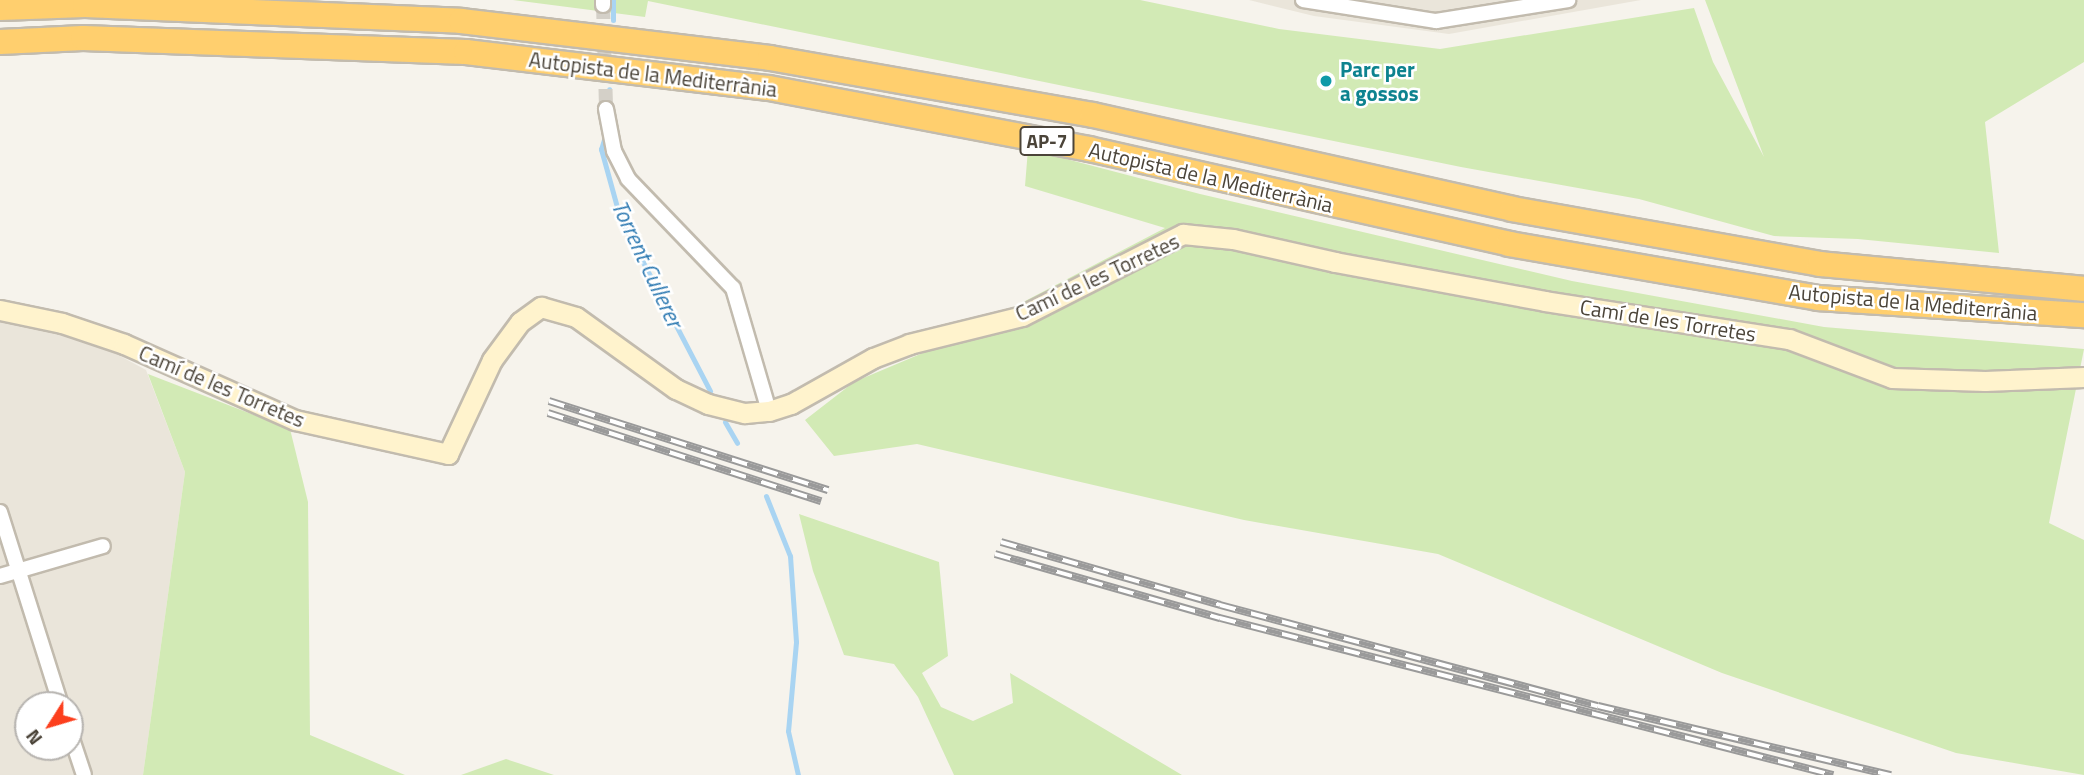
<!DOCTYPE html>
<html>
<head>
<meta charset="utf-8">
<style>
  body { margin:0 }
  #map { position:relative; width:2084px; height:775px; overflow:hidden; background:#f6f3ec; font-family:"Titillium Web",sans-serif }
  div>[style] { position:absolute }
  .residential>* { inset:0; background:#eae5da }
  .green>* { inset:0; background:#d2eab5 }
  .stream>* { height:5px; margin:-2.5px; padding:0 2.5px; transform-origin:2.5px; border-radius:2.5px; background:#a9d4f2 }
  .street-tunnel>* { height:14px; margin-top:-7px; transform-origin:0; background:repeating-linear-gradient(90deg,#d4d0c8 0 14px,transparent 0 21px) }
  .roads { filter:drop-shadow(2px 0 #c2bbae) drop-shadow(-2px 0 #c2bbae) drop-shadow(0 2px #c2bbae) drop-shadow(0 -2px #c2bbae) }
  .street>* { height:14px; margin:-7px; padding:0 7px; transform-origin:7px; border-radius:7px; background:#fff }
  .secondary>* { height:19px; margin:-9.5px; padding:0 9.5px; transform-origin:9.5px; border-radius:9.5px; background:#fff3cd }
  .highway>* { height:24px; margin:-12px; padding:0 12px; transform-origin:12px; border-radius:12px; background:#ffcf6e }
  .rail>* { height:8px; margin-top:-4px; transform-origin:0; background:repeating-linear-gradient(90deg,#fff 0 16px,#9a9a9a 0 32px); box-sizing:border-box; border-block:2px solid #9a9a9a }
  .dots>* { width:19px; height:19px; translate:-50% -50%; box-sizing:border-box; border:4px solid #fff; border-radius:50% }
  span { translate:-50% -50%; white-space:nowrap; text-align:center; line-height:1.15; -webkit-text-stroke:5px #fff; paint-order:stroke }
  .shield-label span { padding:2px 5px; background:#fff; border:2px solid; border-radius:5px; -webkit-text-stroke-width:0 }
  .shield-label { font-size:19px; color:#4b4439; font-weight:700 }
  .culture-label { font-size:21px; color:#0d838f; font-weight:700 }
  .left { translate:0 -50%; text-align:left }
  .street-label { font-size:21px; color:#4b4439 }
  .water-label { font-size:23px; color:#2e7ab2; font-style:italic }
  .north { position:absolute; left:14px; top:691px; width:70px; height:70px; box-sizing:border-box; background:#fff; border:2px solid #b7b4b0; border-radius:50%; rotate:233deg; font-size:19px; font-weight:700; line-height:28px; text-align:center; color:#4b4439 }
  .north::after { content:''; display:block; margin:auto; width:24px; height:32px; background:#fc3f1d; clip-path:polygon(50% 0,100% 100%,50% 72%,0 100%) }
</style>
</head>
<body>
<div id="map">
  <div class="residential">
    <i style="clip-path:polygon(1249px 0,1641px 0,1449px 34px,1314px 16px)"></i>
    <i style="clip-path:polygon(evenodd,0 317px,87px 338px,146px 370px,185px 472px,143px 775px,0 775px,0 317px,28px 705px,70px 705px,70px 747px,28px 747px,28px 705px)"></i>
  </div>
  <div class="green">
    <i style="clip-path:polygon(513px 0,1140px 0,1279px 29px,1440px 49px,1694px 8px,1713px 62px,1764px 157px,1705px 0,2084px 0,2084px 62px,1985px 122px,1999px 253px,1858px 239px,1774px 236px,1639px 199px,1461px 167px,648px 1px,645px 17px)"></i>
    <i style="clip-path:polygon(1028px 149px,1200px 194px,1572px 281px,1824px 327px,2084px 349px,2049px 523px,2084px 540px,2084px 775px,1956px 753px,1722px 673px,1438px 554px,1244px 520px,917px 444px,834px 456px,805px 420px,854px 382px,937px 347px,1165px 228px,1025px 186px)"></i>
    <i style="clip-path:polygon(148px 374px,290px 429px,308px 502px,310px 735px,405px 775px,143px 775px,185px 472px)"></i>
    <i style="clip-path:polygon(799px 514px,939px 562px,948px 656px,922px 673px,941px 707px,973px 721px,1013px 703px,1010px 673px,1182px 775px,954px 775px,918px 697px,894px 664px,844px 655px,813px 571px)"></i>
    <i style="clip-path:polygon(506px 759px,554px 775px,461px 775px)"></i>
  </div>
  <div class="stream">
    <i style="left:613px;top:20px;width:20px;rotate:-90deg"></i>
    <i style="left:606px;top:109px;width:20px;rotate:-81deg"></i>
    <i style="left:606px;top:133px;width:17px;rotate:107deg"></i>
    <i style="left:601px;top:149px;width:72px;rotate:74.6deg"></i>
    <i style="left:620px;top:218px;width:195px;rotate:62.5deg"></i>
    <i style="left:725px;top:422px;width:24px;rotate:60deg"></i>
    <i style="left:766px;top:496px;width:65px;rotate:68.2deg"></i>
    <i style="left:790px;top:556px;width:86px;rotate:86deg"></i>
    <i style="left:796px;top:642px;width:89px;rotate:95.1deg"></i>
    <i style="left:788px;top:731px;width:45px;rotate:77.2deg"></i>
  </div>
  <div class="street-tunnel">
    <i style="left:603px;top:5px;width:104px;rotate:88.3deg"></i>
  </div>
  <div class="roads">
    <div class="street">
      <i style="left:1303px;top:0;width:135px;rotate:9deg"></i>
      <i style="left:1436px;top:21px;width:134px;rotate:-9deg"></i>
      <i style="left:603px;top:5px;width:5px;rotate:-90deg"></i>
      <i style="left:606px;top:109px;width:43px;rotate:79.2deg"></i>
      <i style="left:614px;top:151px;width:31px;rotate:63deg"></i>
      <i style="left:628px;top:179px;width:151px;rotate:46.1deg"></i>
      <i style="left:733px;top:288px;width:128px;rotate:73.7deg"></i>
      <i style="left:0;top:512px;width:202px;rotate:72.5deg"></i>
      <i style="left:0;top:576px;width:107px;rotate:-16.2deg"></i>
      <i style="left:70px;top:733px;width:44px;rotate:71.6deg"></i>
    </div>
    <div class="secondary">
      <i style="left:0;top:310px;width:63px;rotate:11.8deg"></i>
      <i style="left:62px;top:323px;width:65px;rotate:18.7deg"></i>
      <i style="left:124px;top:344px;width:187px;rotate:24deg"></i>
      <i style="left:295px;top:420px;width:157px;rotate:12.5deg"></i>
      <i style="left:448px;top:454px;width:104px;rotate:-64.9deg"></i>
      <i style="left:492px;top:360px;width:47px;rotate:-53.6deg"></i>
      <i style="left:520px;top:322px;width:26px;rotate:-36deg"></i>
      <i style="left:541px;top:307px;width:36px;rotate:16deg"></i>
      <i style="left:576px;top:317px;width:123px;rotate:35.8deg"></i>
      <i style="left:676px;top:389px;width:35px;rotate:25deg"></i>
      <i style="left:708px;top:404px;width:38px;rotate:14deg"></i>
      <i style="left:745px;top:413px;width:24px;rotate:-5deg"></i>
      <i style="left:769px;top:411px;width:23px;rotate:-18deg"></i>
      <i style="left:791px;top:404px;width:94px;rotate:-29.3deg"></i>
      <i style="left:873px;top:358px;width:39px;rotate:-21deg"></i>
      <i style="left:909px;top:344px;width:116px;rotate:-13.9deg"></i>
      <i style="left:1022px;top:316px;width:181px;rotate:-27deg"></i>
      <i style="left:1183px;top:234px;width:50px;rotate:5.7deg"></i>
      <i style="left:1233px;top:239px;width:105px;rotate:12.7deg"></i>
      <i style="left:1335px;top:262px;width:214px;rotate:10.5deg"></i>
      <i style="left:1545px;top:301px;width:247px;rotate:8.9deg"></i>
      <i style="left:1789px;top:339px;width:110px;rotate:20.7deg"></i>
      <i style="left:1892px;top:378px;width:93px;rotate:1.8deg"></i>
      <i style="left:1985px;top:381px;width:99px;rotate:-2.3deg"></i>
    </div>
    <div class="highway">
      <i style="left:0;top:8px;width:85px;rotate:-2deg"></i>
      <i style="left:85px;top:5px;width:376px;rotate:2.4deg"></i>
      <i style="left:461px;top:21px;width:311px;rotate:6.8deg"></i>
      <i style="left:770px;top:58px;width:328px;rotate:10deg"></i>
      <i style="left:1093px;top:115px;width:429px;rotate:12.6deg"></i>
      <i style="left:1512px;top:209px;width:313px;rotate:10.1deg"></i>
      <i style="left:1820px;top:264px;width:265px;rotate:5.4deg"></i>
      <i style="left:0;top:42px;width:83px;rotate:-2.8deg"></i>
      <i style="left:83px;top:38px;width:383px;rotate:2.1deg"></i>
      <i style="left:466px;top:52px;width:305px;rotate:6.8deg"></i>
      <i style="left:769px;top:88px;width:326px;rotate:10.8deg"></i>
      <i style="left:1089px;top:149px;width:431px;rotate:12.7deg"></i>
      <i style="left:1509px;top:244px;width:314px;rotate:9.9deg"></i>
      <i style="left:1818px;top:298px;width:267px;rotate:3.7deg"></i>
    </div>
  </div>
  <div class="rail">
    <i style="left:549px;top:401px;width:293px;rotate:17.7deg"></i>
    <i style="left:548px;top:413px;width:287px;rotate:17.9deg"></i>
    <i style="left:1001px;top:542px;width:228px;rotate:16deg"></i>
    <i style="left:1220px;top:605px;width:391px;rotate:15deg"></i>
    <i style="left:1598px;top:706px;width:301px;rotate:13.3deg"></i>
    <i style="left:995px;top:554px;width:234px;rotate:15.9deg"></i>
    <i style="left:1220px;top:618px;width:633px;rotate:14.37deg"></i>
  </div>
  <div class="dots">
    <i style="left:1326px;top:81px;background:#0f9aa8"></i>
  </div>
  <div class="shield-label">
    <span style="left:1047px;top:141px">AP-7</span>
  </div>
  <div class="culture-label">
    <span class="left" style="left:1340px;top:81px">Parc per<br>a gossos</span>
  </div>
  <div class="street-label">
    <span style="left:653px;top:74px;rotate:7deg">Autopista de la Mediterrània</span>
    <span style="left:1211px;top:177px;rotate:13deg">Autopista de la Mediterrània</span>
    <span style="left:1097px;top:277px;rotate:-25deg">Camí de les Torretes</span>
    <span style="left:1913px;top:302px;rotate:5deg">Autopista de la Mediterrània</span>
    <span style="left:1668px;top:320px;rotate:9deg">Camí de les Torretes</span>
    <span style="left:222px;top:386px;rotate:23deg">Camí de les Torretes</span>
  </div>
  <div class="water-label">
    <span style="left:647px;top:264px;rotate:65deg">Torrent Cullerer</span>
  </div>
  <div class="north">N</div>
</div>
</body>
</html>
